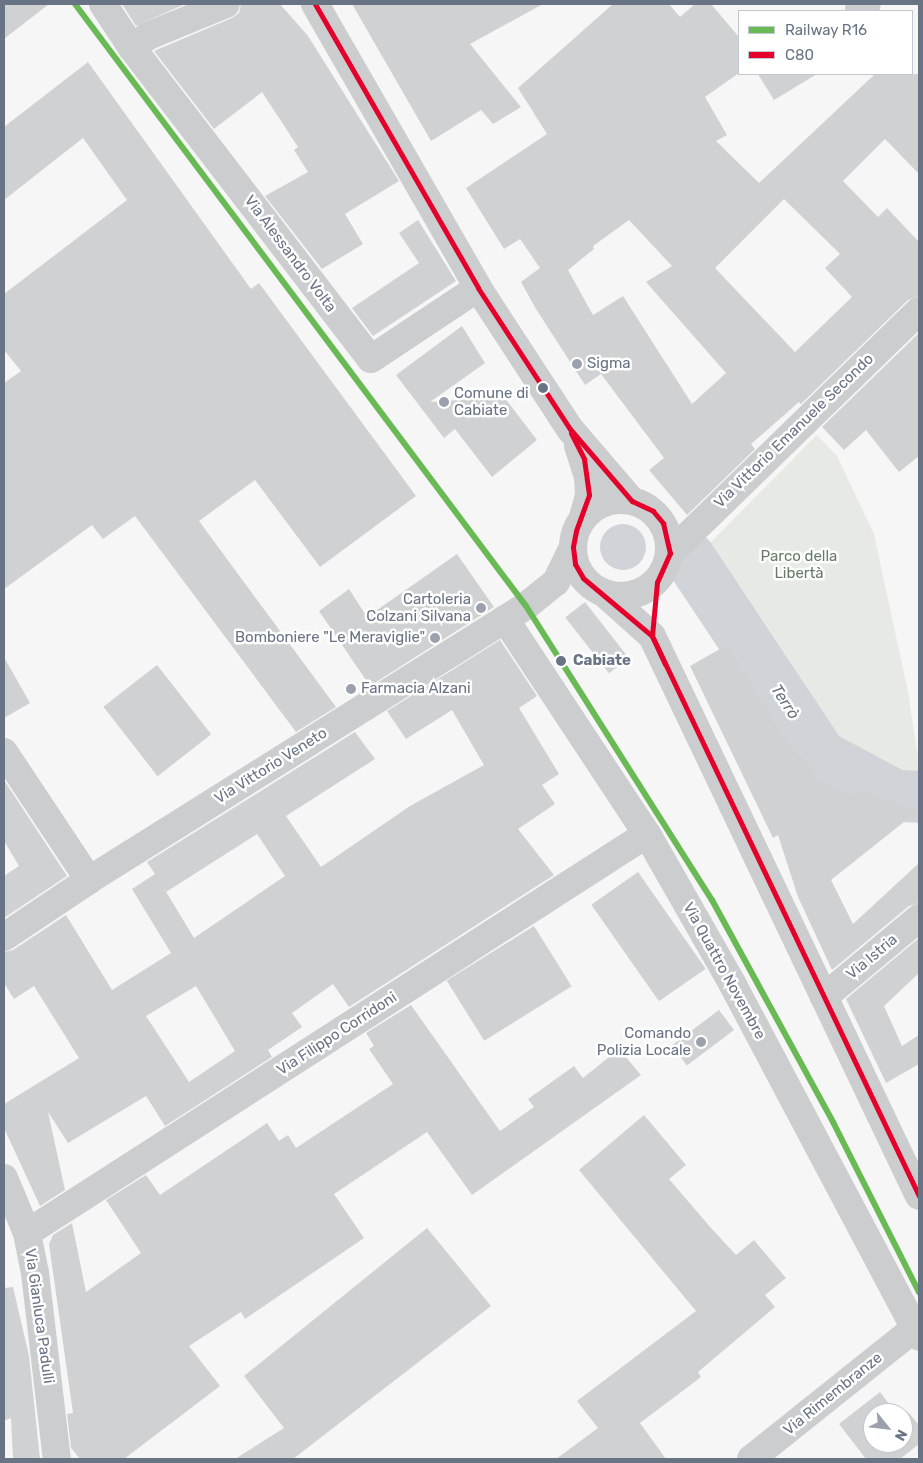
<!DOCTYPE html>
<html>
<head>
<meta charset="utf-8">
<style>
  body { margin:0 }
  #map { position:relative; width:923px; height:1463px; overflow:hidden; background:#f6f6f6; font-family:Rubik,sans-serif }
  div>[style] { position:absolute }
  .green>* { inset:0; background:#e6e9e4 }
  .water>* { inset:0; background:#d0d4d9 }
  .round { border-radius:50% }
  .river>* { height:52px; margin:-26px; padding:0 26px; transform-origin:26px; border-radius:26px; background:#d0d4d9 }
  .building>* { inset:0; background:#d0d1d2; transform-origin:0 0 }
  .minor>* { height:28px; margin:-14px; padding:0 14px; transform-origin:14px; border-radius:14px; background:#cccdcf }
  .minor>.ring { margin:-14px; padding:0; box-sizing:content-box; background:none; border:28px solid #cccdcf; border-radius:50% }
  .bus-1>* { height:5px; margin:-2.5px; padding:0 2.5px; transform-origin:2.5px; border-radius:2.5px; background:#e4002b }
  .rail-1>* { height:6px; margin:-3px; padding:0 3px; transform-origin:3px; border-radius:3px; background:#69b954 }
  .dots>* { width:14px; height:14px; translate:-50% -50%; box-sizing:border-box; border:2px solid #fff; border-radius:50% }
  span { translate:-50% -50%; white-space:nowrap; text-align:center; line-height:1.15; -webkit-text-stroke:5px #fff; paint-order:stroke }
  .street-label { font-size:15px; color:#687384 }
  .poi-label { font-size:15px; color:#687384 }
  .left { translate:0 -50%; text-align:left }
  .right { translate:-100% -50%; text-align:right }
  .park-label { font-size:15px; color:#677b67 }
  .stop-label { font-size:15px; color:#687384; font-weight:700 }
  .water-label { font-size:16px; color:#64737f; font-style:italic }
  .frame { position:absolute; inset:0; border:5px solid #687384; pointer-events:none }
  .legend { position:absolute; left:738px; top:10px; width:175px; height:65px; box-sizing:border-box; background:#fff; border:1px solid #c3c7ce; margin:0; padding:6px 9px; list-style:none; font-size:15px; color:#687384 }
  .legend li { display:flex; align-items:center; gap:10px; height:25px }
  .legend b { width:25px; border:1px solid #c3c7ce }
  .north { position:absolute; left:863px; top:1403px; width:50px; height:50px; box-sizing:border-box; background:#fff; border:1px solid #c3c7ce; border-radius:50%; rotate:119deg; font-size:14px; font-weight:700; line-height:20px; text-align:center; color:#687384 }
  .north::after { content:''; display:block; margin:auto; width:18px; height:22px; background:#9aa1ac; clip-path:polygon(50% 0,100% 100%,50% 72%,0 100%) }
</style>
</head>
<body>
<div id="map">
  <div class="green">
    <i style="clip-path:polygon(817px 435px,837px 456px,874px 534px,908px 692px,919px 764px,919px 786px,868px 770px,819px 740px,802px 719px,753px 638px,697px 556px)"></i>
  </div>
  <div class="water">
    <i class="round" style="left:600px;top:524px;width:46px;height:46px"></i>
  </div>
  <div class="river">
    <i style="left:689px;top:557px;width:239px;rotate:56.4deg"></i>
    <i style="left:821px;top:756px;width:85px;rotate:28.1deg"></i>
    <i style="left:896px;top:796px;width:23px;rotate:2deg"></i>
  </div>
  <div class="building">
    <i style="clip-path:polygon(4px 4px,49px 4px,4px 39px)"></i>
    <i style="clip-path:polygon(122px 4px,185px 4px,136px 26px)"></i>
    <i style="clip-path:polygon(241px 4px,280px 4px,308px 36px,399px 181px,345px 214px,363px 244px,322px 269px,265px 196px,308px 172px,294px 150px,298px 147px,262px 92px,214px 129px,154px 51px,232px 18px,239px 13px)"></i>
    <i style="clip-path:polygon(352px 4px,543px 4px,470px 44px,521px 107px,493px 124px,481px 110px,431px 141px)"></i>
    <i style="clip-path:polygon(evenodd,613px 4px,669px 4px,680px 17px,695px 4px,711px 4px,739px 37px,739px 73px,705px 97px,727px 135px,716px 141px,759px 183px,875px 74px,919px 74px,919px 174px,885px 139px,843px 181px,878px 217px,887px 208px,919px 242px,919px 296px,908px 300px,801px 404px,799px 402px,751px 444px,755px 449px,687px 515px,649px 470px,664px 458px,601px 374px,585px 385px,536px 309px,521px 282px,540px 268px,520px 239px,504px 249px,466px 188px,547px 134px,518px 88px,613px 4px,784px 199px,840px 254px,825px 268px,852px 297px,795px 352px,715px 268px,784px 199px,613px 4px,629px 220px,672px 266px,646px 282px,726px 373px,692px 404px,623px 296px,593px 315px,568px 270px,594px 249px,593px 246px,629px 220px)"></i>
    <i style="clip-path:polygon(88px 62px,251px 289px,259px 283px,416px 496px,320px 567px,255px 480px,199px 521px,336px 707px,296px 732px,135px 516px,103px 539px,92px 525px,4px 589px,4px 383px,21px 371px,4px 350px,4px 294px,127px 200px,83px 138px,4px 200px,4px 127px)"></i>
    <i style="clip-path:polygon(758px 74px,817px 74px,774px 100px)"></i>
    <i style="clip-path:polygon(418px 220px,456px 281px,373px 336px,352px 308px,419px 263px,399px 233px)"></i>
    <i style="clip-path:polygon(462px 326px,485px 363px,430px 402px,504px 397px,537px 440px,492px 477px,455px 429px,444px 438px,396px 375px)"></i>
    <i style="clip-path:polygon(919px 333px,919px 456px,899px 472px,866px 430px,844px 450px,822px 427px)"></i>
    <i style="clip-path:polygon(457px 554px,494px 607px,370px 686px,319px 611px,349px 589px,367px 617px)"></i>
    <i style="left:585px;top:602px;width:71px;height:25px;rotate:52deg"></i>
    <i style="clip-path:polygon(evenodd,500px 640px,537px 696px,519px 708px,559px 774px,542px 785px,555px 804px,518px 829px,554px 875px,349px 1007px,333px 984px,292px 1013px,302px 1027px,268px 1050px,272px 1057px,165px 1126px,146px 1096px,68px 1143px,48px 1112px,65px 1190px,40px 1206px,4px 1128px,4px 1104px,79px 1058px,34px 986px,14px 999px,4px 983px,4px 952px,13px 950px,66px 915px,112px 990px,171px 953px,132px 889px,155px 874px,147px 862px,355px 732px,375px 759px,286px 816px,321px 867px,410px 806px,484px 765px,452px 710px,406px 739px,387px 711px,500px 640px,257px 834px,285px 876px,194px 938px,162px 885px,166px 892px,257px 834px,500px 640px,196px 986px,235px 1051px,189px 1082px,146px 1016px,196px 986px)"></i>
    <i style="clip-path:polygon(727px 645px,784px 737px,820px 780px,851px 795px,860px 791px,919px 810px,831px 880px,853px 924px,919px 863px,919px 903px,909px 906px,832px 970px,798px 897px,778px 835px,773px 838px,690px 666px)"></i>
    <i style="clip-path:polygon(4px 657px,30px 703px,4px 718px)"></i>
    <i style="left:157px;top:665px;width:88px;height:68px;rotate:52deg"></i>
    <i style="clip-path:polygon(4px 780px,67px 876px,4px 918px,4px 876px,19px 866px,4px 841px)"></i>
    <i style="left:638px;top:872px;width:118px;height:57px;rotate:55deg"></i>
    <i style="left:534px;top:926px;width:71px;height:103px;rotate:58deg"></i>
    <i style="clip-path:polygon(919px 938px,919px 973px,884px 1006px,902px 1046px,919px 1035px,919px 1064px,886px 1083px,846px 999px)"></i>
    <i style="clip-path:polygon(411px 1005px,500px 1131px,534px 1107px,528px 1099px,574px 1066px,583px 1078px,619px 1049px,641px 1075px,472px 1195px,427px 1132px,334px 1194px,364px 1238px,245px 1319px,241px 1312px,189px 1346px,220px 1386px,124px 1459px,80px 1459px,71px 1448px,67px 1414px,73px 1413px,49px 1244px,53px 1235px,72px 1223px,86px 1292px,141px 1253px,106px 1200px,146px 1175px,160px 1195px,267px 1123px,279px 1141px,288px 1135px,296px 1148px,393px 1084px,369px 1049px,374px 1046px,366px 1033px)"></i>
    <i style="left:719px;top:1010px;width:25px;height:59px;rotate:53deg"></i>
    <i style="clip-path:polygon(644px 1115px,686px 1165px,669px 1179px,711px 1228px,736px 1255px,754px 1240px,786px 1278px,765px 1295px,775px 1307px,698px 1372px,701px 1377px,640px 1423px,666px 1459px,556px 1459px,598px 1428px,577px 1401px,696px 1311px,579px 1170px)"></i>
    <i style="clip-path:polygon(427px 1228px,491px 1306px,293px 1459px,235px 1459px,284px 1428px,244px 1376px)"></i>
    <i style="clip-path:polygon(13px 1287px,29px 1356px,40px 1459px,13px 1459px,11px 1418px,4px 1421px,4px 1288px)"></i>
    <i style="clip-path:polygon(880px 1392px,896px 1413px,873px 1413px,873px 1443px,903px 1443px,903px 1418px,909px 1413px,919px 1425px,919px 1444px,900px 1459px,866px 1459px,839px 1424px)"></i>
  </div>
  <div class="minor">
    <i style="left:103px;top:4px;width:53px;rotate:56.6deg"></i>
    <i style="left:132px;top:48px;width:392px;rotate:52.5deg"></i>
    <i style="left:371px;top:359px;width:128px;rotate:-33.6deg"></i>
    <i style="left:315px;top:4px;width:327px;rotate:60.1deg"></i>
    <i style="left:478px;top:288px;width:168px;rotate:56.9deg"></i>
    <i style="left:570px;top:429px;width:95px;rotate:49.3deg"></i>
    <i style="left:859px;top:9px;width:9px;rotate:-32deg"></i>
    <i style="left:132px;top:48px;width:20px;rotate:-37deg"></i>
    <i style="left:148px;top:36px;width:84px;rotate:-22.3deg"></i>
    <i style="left:578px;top:446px;width:32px;rotate:72deg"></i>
    <i style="left:588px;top:476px;width:19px;rotate:87deg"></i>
    <i style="left:589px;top:495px;width:23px;rotate:105deg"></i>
    <i class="ring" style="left:573px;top:500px;width:68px;height:68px"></i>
    <i style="left:670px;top:553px;width:347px;rotate:-44.2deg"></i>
    <i style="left:604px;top:593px;width:64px;rotate:41.9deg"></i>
    <i style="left:652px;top:636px;width:620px;rotate:64.51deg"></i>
    <i style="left:505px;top:619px;width:258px;rotate:56.6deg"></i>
    <i style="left:647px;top:834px;width:174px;rotate:60.3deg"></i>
    <i style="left:733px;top:985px;width:398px;rotate:62.1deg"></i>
    <i style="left:4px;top:752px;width:154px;rotate:56.4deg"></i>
    <i style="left:4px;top:937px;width:102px;rotate:-33.8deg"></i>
    <i style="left:89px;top:880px;width:516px;rotate:-32.09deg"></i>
    <i style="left:526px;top:606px;width:38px;rotate:-39deg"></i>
    <i style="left:556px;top:582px;width:39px;rotate:-64deg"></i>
    <i style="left:824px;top:997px;width:124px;rotate:-39.7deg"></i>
    <i style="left:4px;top:1178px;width:60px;rotate:67.3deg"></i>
    <i style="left:27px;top:1233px;width:41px;rotate:78.7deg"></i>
    <i style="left:35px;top:1273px;width:187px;rotate:83.3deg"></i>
    <i style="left:27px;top:1233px;width:737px;rotate:-32.76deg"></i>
    <i style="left:751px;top:1459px;width:210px;rotate:-38.6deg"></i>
  </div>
  <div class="bus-1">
    <i style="left:315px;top:4px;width:327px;rotate:60.1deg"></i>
    <i style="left:478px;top:288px;width:168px;rotate:56.9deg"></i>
    <i style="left:570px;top:429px;width:95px;rotate:49.3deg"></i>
    <i style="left:632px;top:501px;width:23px;rotate:25deg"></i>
    <i style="left:653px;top:511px;width:16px;rotate:50deg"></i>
    <i style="left:663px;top:523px;width:31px;rotate:77deg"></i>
    <i style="left:670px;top:553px;width:32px;rotate:114deg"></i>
    <i style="left:657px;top:582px;width:54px;rotate:95.3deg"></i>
    <i style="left:652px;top:636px;width:620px;rotate:64.51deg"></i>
    <i style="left:571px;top:433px;width:29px;rotate:63deg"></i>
    <i style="left:584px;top:459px;width:36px;rotate:82deg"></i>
    <i style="left:589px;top:495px;width:38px;rotate:110deg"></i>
    <i style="left:576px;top:531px;width:16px;rotate:101deg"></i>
    <i style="left:573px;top:547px;width:17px;rotate:83deg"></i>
    <i style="left:575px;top:564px;width:16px;rotate:60deg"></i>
    <i style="left:583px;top:578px;width:90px;rotate:40deg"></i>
    <i style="left:652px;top:636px;width:31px;rotate:65deg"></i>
  </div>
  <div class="rail-1">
    <i style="left:75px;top:4px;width:752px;rotate:53.16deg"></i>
    <i style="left:526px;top:606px;width:348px;rotate:57.7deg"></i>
    <i style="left:712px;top:900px;width:253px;rotate:61.4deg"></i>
    <i style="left:833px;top:1122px;width:191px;rotate:63.2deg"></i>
  </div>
  <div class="dots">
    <i style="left:577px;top:364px;background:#9aa1ac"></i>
    <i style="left:543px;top:388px;background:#687384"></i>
    <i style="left:444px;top:402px;background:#9aa1ac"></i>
    <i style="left:481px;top:608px;background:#9aa1ac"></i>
    <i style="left:435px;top:638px;background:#9aa1ac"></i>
    <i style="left:561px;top:661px;background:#687384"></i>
    <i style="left:351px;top:689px;background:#9aa1ac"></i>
    <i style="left:701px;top:1042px;background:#9aa1ac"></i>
  </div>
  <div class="street-label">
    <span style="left:290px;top:254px;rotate:53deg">Via Alessandro Volta</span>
    <span style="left:794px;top:431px;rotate:-44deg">Via Vittorio Emanuele Secondo</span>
    <span style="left:271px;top:766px;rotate:-32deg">Via Vittorio Veneto</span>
    <span style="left:872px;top:957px;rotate:-40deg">Via Istria</span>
    <span style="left:724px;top:971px;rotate:61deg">Via Quattro Novembre</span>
    <span style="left:337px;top:1034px;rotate:-33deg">Via Filippo Corridoni</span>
    <span style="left:39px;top:1316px;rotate:82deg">Via Gianluca Padulli</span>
    <span style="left:833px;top:1394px;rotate:-39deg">Via Rimembranze</span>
  </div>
  <div class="poi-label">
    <span class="left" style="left:587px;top:364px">Sigma</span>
    <span class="left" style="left:454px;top:402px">Comune di<br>Cabiate</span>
    <span class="right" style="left:471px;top:608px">Cartoleria<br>Colzani Silvana</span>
    <span class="right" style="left:425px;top:638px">Bomboniere "Le Meraviglie"</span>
    <span class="left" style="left:361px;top:689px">Farmacia Alzani</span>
    <span class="right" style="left:691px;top:1042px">Comando<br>Polizia Locale</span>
  </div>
  <div class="park-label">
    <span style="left:799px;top:565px">Parco della<br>Libertà</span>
  </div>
  <div class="stop-label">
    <span class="left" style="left:573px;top:661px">Cabiate</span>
  </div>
  <div class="water-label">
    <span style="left:785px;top:702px;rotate:57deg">Terrò</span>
  </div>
  <div class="frame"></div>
  <ul class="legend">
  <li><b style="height:6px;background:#69b954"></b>Railway R16</li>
  <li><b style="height:6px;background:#e4002b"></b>C80</li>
  </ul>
  <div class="north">N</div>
</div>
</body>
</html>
